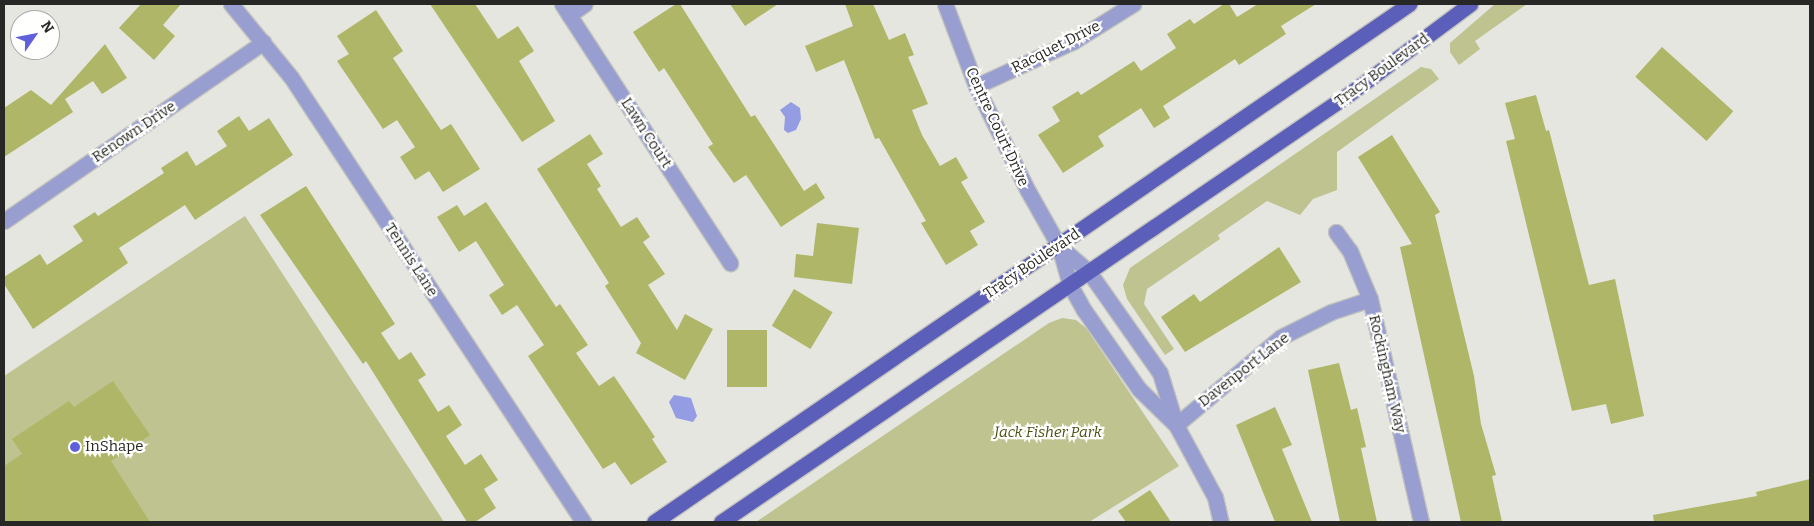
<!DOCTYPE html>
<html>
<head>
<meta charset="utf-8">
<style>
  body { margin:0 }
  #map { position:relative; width:1814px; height:526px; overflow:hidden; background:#e5e6df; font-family:Bitter,serif }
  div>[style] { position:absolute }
  .green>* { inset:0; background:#bec38f }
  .water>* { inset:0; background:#949de3 }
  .building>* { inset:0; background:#afb668; transform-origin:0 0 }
  .roads { filter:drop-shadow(1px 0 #c3c4be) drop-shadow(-1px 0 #c3c4be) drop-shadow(0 1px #c3c4be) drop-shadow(0 -1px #c3c4be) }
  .minor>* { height:15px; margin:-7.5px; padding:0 7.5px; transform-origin:7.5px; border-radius:7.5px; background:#989ed0 }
  .major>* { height:15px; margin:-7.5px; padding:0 7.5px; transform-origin:7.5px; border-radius:7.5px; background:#5b5fb9 }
  .dots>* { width:14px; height:14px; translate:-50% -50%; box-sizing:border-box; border:2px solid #fffffe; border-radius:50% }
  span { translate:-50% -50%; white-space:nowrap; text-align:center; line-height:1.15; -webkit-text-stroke:4.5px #fffffe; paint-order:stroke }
  .street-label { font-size:15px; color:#272825 }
  .park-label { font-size:15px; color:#4c5015; font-style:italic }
  .poi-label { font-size:15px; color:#272825 }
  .left { translate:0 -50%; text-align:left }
  .frame { position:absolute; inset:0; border:5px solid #272825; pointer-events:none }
  .north { position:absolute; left:10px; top:10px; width:50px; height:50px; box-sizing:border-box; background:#fffffe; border:1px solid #a9a9a7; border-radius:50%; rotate:57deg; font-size:14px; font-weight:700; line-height:20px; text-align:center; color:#272825 }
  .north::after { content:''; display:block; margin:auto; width:18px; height:22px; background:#6061da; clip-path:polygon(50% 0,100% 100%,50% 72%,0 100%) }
</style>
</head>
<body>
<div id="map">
  <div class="green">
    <i style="clip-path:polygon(1495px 4px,1527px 4px,1475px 41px,1480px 49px,1459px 65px,1450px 52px,1450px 43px)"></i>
    <i style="clip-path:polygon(1421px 67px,1431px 69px,1439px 79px,1337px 152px,1337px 190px,1313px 199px,1300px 215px,1267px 201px,1218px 235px,1220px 239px,1147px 289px,1144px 304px,1174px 349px,1165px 355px,1127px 299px,1123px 285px,1130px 268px)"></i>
    <i style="clip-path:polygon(245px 216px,444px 522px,4px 522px,4px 376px)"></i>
    <i style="clip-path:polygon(1062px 318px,1076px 320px,1086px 328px,1179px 466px,1089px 522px,756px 522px,1049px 323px)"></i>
  </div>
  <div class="water">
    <i style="clip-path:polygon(791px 102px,800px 108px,801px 119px,796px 130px,788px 133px,784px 130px,785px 117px,780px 110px)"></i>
    <i style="clip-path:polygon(674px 395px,691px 398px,697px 416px,693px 422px,676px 418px,669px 402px)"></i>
  </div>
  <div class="building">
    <i style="clip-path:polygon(141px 4px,181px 4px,163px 25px,175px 36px,154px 60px,119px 28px)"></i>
    <i style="clip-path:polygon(430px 4px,475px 4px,498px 39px,518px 26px,534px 51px,519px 61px,555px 121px,522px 142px)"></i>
    <i style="clip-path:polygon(676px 4px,680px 4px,751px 117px,755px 115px,804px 191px,816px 183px,825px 198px,781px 227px,746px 175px,734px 183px,708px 147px,713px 144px,664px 68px,659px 72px,633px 32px)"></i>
    <i style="clip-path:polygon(730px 4px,778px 4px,745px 26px)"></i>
    <i style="clip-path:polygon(845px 4px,873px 4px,889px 40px,905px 33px,914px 55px,908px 57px,928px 104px,912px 110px,922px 135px,940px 166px,956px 157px,968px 178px,961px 182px,985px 222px,970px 231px,978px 245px,946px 265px,921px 223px,926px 221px,879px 138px,875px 139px,844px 60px,816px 72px,805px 46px,853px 26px)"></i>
    <i style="clip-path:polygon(1224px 4px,1229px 4px,1237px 17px,1258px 4px,1316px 4px,1281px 26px,1286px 34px,1239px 65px,1235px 59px,1163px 106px,1170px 118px,1154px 128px,1141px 108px,1098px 136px,1104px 146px,1063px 173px,1038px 135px,1060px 121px,1052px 107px,1078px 91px,1081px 95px,1134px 61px,1141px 71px,1176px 48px,1167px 34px,1190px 19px,1194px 24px)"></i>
    <i style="clip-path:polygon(376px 10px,403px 51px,393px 58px,441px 130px,451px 124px,480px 169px,443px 192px,429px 171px,415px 180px,400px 157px,415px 147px,397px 120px,383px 129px,337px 61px,349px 54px,337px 36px)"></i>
    <i style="clip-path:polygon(105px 44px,127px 78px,102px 94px,93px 81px,65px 99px,73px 112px,4px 157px,4px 108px,31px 90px,51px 105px)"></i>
    <i style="left:1662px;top:47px;width:96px;height:40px;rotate:42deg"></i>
    <i style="clip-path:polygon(1536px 95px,1546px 131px,1549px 130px,1589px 285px,1615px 279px,1644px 416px,1611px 424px,1606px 404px,1572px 411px,1506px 141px,1515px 139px,1505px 103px)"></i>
    <i style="clip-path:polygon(239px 116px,249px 131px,269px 118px,293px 155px,195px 220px,185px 205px,119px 248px,128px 263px,33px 329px,4px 284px,4px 277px,40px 254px,47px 265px,83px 241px,73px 226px,95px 212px,98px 216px,164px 173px,161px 168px,187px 151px,196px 166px,227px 146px,217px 131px)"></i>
    <i style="clip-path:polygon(590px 134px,603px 154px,587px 164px,601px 186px,597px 189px,621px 227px,637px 217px,650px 237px,643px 242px,665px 274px,648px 285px,677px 330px,685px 314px,713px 329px,685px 380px,636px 353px,641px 343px,605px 286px,609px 283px,537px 169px)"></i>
    <i style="clip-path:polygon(1392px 135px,1440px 212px,1435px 215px,1474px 376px,1481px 424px,1496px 475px,1492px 476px,1502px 522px,1461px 522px,1400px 247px,1412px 244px,1358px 157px)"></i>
    <i style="clip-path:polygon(306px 186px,395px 324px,381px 333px,399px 360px,411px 352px,426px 375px,418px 380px,438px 412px,449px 405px,462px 425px,446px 436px,465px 465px,481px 454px,498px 480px,484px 489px,496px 508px,475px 522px,467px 522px,366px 361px,363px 364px,260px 215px)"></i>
    <i style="clip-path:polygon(486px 202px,556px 307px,560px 304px,588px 345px,576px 353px,599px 386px,614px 376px,655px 437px,652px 439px,667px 462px,631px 485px,615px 462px,603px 469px,528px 356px,544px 345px,517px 305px,502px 315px,489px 295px,504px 285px,476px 241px,459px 252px,437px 217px,457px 205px,464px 216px)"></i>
    <i style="clip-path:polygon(817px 223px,859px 228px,852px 284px,794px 277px,796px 254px,813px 256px)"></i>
    <i style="clip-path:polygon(1279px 247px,1301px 282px,1185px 352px,1161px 317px,1194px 294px,1200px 302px)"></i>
    <i style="left:794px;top:289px;width:45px;height:43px;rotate:31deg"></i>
    <i style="left:727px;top:330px;width:40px;height:57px"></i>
    <i style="clip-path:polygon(1339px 363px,1351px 410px,1357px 408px,1366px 447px,1361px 448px,1377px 522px,1340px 522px,1308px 370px)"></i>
    <i style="clip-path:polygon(113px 381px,150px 435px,111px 461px,150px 522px,4px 522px,4px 466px,22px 454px,12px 439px,69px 401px,74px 407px)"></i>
    <i style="clip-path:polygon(1275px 407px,1292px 445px,1282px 449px,1312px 522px,1275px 522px,1236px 425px)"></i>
    <i style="clip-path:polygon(1810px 479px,1810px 522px,1654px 522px,1653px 515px,1757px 496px,1756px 492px)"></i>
    <i style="clip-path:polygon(1150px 490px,1171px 522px,1126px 522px,1118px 511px)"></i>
  </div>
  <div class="roads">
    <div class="minor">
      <i style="left:231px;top:4px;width:94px;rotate:50.6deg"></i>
      <i style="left:291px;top:77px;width:45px;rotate:56.7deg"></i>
      <i style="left:316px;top:115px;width:487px;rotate:56.7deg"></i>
      <i style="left:562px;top:4px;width:309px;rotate:57deg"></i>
      <i style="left:945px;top:4px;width:88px;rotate:69.3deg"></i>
      <i style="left:976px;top:86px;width:117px;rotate:63.7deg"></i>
      <i style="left:1028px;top:191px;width:63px;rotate:60.6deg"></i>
      <i style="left:1059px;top:246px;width:41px;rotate:74.2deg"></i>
      <i style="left:1070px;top:285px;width:29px;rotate:61deg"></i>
      <i style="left:1084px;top:310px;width:96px;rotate:55.2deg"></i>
      <i style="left:1139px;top:389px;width:52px;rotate:44.2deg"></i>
      <i style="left:569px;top:15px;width:19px;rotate:-35deg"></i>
      <i style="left:976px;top:86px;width:108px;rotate:-24.7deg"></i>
      <i style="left:1074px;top:41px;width:70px;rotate:-32.1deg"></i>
      <i style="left:4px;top:221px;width:315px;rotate:-34.6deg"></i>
      <i style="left:1336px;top:232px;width:24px;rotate:54deg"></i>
      <i style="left:1350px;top:251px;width:52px;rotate:67.4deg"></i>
      <i style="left:1370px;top:299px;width:229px;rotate:77.1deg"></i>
      <i style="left:1059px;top:246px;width:40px;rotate:41deg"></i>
      <i style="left:1089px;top:272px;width:123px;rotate:54.9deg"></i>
      <i style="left:1160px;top:373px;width:54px;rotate:72.9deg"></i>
      <i style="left:1176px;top:425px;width:82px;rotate:61.6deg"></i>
      <i style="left:1215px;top:497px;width:26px;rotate:77deg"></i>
      <i style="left:1176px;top:425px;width:137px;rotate:-40deg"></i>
      <i style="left:1281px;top:337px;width:56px;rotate:-26.6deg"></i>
      <i style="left:1331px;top:312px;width:41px;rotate:-18.4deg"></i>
    </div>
    <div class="major">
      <i style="left:654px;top:522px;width:916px;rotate:-34.45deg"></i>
      <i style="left:721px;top:522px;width:760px;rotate:-34.28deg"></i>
      <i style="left:1349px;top:94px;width:151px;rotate:-36.6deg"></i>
    </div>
  </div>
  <div class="dots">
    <i style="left:75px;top:447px;background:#6061da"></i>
  </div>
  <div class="street-label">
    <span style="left:1056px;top:47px;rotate:-27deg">Racquet Drive</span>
    <span style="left:1382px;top:70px;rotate:-36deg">Tracy Boulevard</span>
    <span style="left:997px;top:127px;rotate:65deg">Centre Court Drive</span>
    <span style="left:134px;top:132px;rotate:-34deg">Renown Drive</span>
    <span style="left:646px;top:133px;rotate:57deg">Lawn Court</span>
    <span style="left:411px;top:260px;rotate:57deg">Tennis Lane</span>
    <span style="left:1032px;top:264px;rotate:-34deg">Tracy Boulevard</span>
    <span style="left:1244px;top:370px;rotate:-38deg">Davenport Lane</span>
    <span style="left:1387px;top:374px;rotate:77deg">Rockingham Way</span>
  </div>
  <div class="park-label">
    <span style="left:1048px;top:433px">Jack Fisher Park</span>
  </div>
  <div class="poi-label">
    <span class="left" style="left:85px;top:447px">InShape</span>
  </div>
  <div class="frame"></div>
  <div class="north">N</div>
</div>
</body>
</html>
